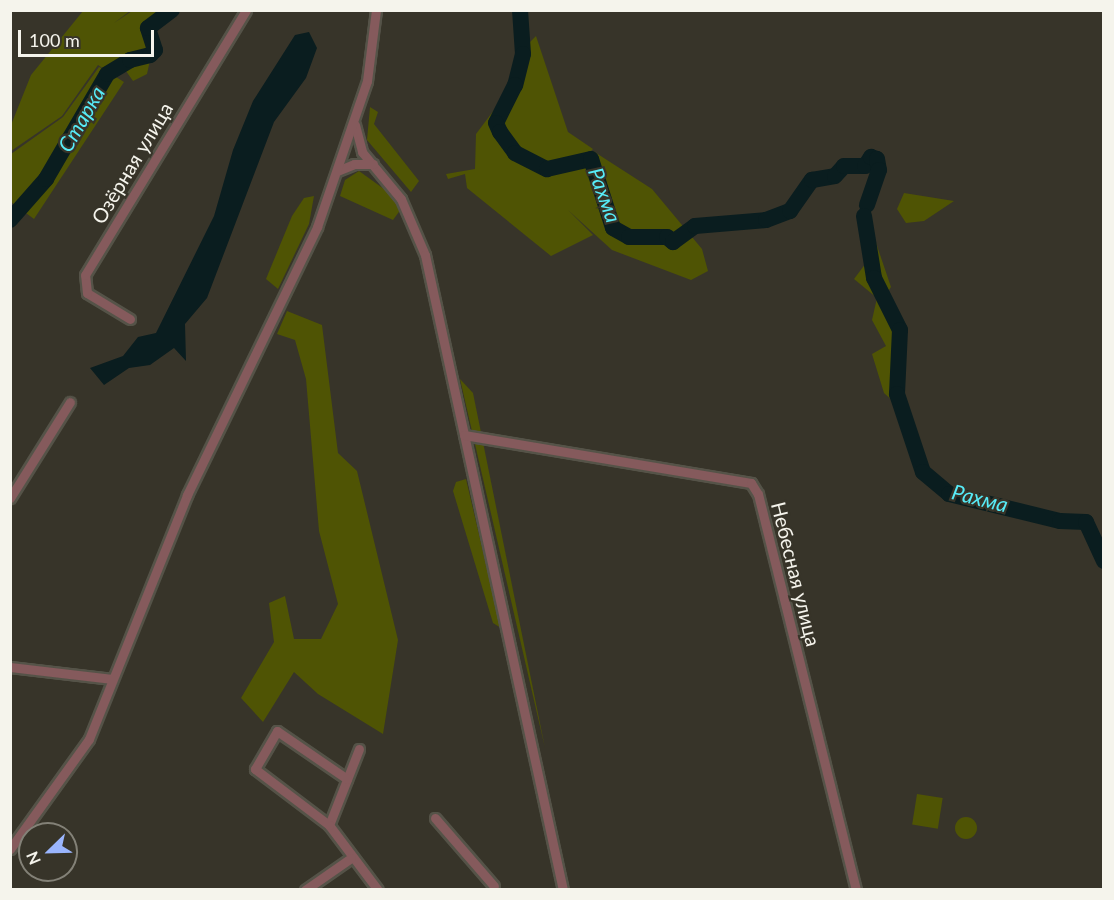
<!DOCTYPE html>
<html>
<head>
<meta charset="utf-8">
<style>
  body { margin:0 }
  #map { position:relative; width:1114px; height:900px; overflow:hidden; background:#373429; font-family:Lato,sans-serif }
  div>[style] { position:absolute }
  .green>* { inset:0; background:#4f5404; transform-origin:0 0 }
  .round { border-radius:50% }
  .water>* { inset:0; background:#0a1d1f }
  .river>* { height:16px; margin:-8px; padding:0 8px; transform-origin:8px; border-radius:8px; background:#0a1d1f }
  .roads { filter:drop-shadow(2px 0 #555348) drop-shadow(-2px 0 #555348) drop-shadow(0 2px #555348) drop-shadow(0 -2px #555348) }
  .minor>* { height:9px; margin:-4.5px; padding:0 4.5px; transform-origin:4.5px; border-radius:4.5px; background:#855a5c }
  span { translate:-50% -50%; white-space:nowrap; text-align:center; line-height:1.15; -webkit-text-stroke:4.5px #373429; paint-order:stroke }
  .street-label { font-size:20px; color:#f5f4ec }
  .water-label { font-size:21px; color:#57ecf8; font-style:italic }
  .frame { position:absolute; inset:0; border:12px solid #f5f4ec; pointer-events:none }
  .north { position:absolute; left:18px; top:822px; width:60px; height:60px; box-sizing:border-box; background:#373429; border:2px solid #838177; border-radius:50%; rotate:247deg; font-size:16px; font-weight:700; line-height:24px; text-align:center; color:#f5f4ec }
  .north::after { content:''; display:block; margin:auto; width:21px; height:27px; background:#9ab5fd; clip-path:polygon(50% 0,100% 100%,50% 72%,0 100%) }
  .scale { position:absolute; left:18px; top:30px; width:136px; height:27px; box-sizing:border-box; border:3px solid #f5f4ec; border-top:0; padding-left:8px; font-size:18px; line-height:21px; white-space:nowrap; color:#f5f4ec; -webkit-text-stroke:4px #373429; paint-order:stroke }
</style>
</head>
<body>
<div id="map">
  <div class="green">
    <i style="clip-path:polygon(83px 11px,130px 11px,114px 23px,132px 11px,161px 11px,147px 74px,133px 81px,121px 64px,108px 72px,124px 82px,34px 219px,11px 202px,11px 154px,63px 117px,99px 67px,107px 71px,98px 65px,62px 116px,11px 151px,11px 125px,31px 75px)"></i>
    <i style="clip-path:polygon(536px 36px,568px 132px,593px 149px,587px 155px,607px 184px,603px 170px,589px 155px,593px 151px,652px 189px,702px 249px,708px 271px,691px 280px,612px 250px,568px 210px,593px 235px,551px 256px,467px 188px,465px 174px,448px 179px,446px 174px,475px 169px,476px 134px,497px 106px,510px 104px,527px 45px)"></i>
    <i style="clip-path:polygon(370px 107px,378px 112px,374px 124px,419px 181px,411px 192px,367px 140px)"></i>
    <i style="clip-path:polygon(359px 171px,391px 194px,401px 209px,393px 220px,340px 196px,345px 180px)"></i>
    <i style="clip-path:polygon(904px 193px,954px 201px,924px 221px,906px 223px,897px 209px)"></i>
    <i style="clip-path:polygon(314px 196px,309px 224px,278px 289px,266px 279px,292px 216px,304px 198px)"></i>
    <i style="clip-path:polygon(873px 234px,891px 287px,885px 296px,904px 323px,894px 366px,895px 403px,884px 393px,872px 354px,886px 346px,872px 320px,877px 298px,854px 279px,866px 263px)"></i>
    <i style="clip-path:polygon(287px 311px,322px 325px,338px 453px,357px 471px,398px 640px,383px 734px,318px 694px,294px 672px,263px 722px,241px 698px,274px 642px,269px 603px,285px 596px,294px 639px,321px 639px,338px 604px,319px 531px,306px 379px,295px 340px,277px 334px)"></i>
    <i style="clip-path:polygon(460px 379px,473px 393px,545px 748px)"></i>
    <i style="clip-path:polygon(466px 479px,501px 628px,493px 623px,453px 491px,456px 482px)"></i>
    <i style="left:917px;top:794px;width:26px;height:31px;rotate:9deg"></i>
    <i class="round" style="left:955px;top:817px;width:22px;height:22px"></i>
  </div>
  <div class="water">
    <i style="clip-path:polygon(309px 32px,317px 48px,306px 78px,274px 122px,207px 298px,185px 324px,186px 361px,174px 348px,150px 365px,129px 368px,104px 385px,90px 368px,123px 356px,138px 337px,156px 333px,214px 216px,233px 150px,253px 101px,295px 35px)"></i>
  </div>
  <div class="river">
    <i style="left:520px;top:10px;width:44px;rotate:86.1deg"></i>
    <i style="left:523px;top:54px;width:32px;rotate:104deg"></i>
    <i style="left:515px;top:85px;width:42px;rotate:116.6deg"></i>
    <i style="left:496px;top:123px;width:10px;rotate:66deg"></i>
    <i style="left:500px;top:132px;width:26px;rotate:54deg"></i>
    <i style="left:515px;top:153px;width:36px;rotate:27deg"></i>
    <i style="left:547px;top:169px;width:45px;rotate:-12.8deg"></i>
    <i style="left:591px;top:159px;width:72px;rotate:72.3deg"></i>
    <i style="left:613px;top:228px;width:18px;rotate:29deg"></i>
    <i style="left:629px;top:237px;width:38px"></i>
    <i style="left:667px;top:237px;width:8px;rotate:40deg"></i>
    <i style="left:673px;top:242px;width:27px;rotate:-36deg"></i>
    <i style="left:695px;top:226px;width:71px;rotate:-4.8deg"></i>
    <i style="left:766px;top:220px;width:26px;rotate:-21deg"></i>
    <i style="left:790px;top:211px;width:38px;rotate:-55deg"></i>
    <i style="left:812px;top:180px;width:23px;rotate:-10deg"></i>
    <i style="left:835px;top:176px;width:13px;rotate:-48deg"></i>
    <i style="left:844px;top:166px;width:21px"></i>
    <i style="left:865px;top:166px;width:11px;rotate:-56deg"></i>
    <i style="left:871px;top:157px;width:6px;rotate:18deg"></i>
    <i style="left:877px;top:159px;width:11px;rotate:80deg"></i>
    <i style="left:879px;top:170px;width:37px;rotate:109deg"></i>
    <i style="left:864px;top:216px;width:63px;rotate:80.8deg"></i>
    <i style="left:874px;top:278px;width:58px;rotate:63.4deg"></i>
    <i style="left:900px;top:330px;width:64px;rotate:92.7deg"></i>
    <i style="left:897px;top:394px;width:82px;rotate:71.6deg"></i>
    <i style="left:923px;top:472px;width:34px;rotate:40deg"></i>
    <i style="left:949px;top:494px;width:114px;rotate:13.7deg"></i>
    <i style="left:1060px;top:521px;width:26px;rotate:2deg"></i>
    <i style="left:1086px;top:522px;width:43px;rotate:65.2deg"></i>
    <i style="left:10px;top:220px;width:55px;rotate:-48.7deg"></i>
    <i style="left:46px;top:179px;width:121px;rotate:-59.8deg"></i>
    <i style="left:107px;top:74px;width:27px;rotate:-31deg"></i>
    <i style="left:130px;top:60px;width:21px;rotate:-14deg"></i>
    <i style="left:150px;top:55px;width:7px;rotate:-45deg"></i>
    <i style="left:155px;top:50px;width:23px;rotate:-108deg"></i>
    <i style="left:148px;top:28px;width:30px;rotate:-37deg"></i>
  </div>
  <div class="roads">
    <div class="minor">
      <i style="left:355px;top:125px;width:28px;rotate:75deg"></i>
      <i style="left:362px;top:152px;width:61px;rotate:50.3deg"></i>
      <i style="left:401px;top:199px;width:61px;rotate:66.8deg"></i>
      <i style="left:425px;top:255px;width:650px;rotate:77.74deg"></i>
      <i style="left:337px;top:171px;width:18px;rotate:-22deg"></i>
      <i style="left:354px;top:164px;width:19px"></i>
      <i style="left:130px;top:319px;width:50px;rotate:-148.8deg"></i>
      <i style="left:87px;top:293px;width:18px;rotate:-96deg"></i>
      <i style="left:85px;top:275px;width:310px;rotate:-58.7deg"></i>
      <i style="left:464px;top:435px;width:291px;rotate:9.5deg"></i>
      <i style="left:751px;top:483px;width:13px;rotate:58deg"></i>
      <i style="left:758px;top:494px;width:408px;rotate:76.1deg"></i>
      <i style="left:10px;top:498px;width:113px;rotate:-58deg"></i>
      <i style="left:10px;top:667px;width:103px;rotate:6.7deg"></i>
      <i style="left:359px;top:749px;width:82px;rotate:111.5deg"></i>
      <i style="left:329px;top:825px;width:81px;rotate:53deg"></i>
      <i style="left:435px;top:818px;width:90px;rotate:49.1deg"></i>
      <i style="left:329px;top:825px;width:93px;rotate:-142.9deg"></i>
      <i style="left:255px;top:769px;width:44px;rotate:-59.9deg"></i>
      <i style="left:277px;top:731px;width:85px;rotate:34.4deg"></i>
      <i style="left:10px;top:849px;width:135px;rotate:-54.3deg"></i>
      <i style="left:89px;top:739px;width:263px;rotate:-68.1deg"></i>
      <i style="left:187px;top:495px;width:298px;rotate:-64.1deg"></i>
      <i style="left:317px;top:227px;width:154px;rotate:-71.1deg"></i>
      <i style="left:367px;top:81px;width:72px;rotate:-82.8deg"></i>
      <i style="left:305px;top:890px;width:56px;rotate:-34.8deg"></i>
    </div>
  </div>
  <div class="street-label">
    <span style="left:132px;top:163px;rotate:-59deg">Озёрная улица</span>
    <span style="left:796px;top:574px;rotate:76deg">Небесная улица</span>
  </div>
  <div class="water-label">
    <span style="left:81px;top:119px;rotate:-60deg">Старка</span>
    <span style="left:605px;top:195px;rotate:70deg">Рахма</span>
    <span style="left:980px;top:498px;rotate:14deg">Рахма</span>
  </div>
  <div class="frame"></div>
  <div class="north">N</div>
  <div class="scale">100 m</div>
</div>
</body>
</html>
